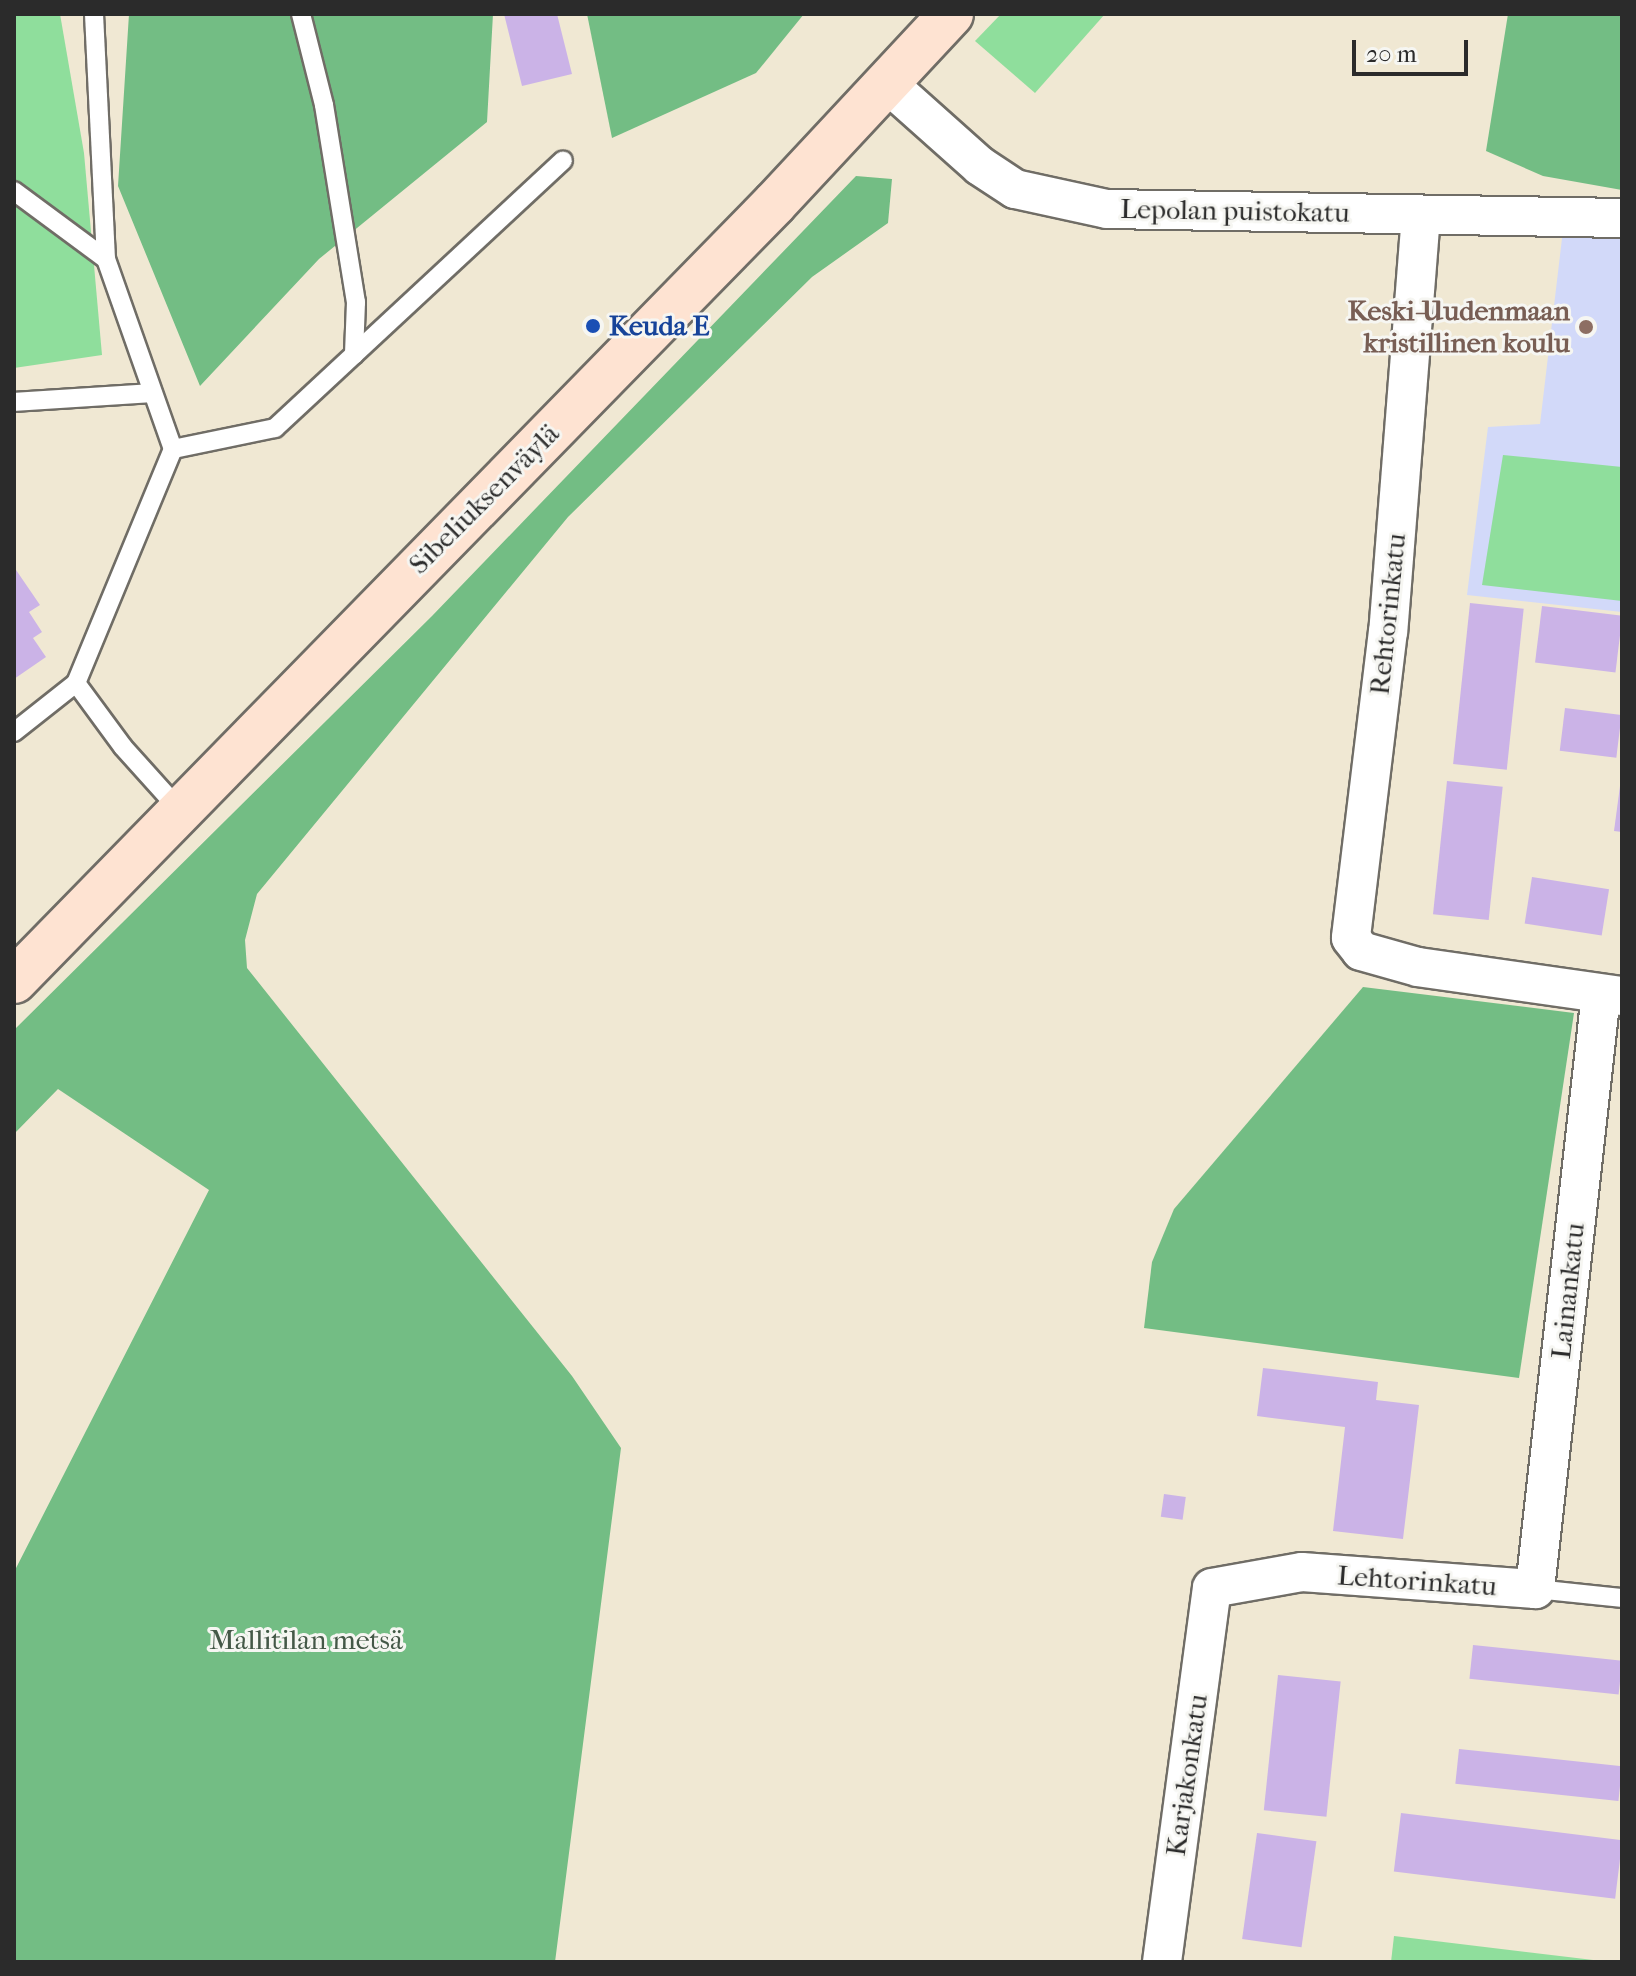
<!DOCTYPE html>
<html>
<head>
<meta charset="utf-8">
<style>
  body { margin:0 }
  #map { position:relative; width:1636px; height:1976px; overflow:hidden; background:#f0e8d3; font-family:"IM FELL French Canon",serif }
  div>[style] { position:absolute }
  .built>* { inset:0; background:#d2d9f9 }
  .green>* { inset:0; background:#8fde9c }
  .forest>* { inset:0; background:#73bd84 }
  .building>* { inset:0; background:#cbb3e7; transform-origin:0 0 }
  .roads { filter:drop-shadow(2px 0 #706d66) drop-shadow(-2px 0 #706d66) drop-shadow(0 2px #706d66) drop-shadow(0 -2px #706d66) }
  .service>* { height:18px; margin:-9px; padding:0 9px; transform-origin:9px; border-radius:9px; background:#fff }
  .minor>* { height:38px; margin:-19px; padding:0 19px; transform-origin:19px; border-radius:19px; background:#fff }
  .secondary>* { height:44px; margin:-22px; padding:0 22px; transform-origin:22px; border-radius:22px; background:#fee3d2 }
  .dots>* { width:22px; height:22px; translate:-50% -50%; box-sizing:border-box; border:4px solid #f6f6f2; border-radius:50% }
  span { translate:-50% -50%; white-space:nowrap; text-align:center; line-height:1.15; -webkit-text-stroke:6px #f6f6f2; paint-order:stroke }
  .street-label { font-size:28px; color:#2b2b2b }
  .education-label { font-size:28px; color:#785e54; font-weight:700 }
  .right { translate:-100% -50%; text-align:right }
  .transit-label { font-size:28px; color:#164399; font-weight:700 }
  .left { translate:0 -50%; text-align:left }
  .park-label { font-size:28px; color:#445847 }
  .frame { position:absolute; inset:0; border:16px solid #2b2b2b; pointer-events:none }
  .scale { position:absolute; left:1352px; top:40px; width:116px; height:36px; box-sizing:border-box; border:4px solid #2b2b2b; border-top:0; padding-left:10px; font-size:24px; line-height:28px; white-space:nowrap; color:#2b2b2b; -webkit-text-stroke:6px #f6f6f2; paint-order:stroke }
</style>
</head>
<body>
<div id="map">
  <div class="built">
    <i style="clip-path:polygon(1622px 223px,1622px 612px,1467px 595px,1488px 427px,1540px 424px,1563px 230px)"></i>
  </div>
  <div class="green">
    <i style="clip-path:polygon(14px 14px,60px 14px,84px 153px,102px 355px,14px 368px)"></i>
    <i style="clip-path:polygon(1001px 14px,1105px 14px,1035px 93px,975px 41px)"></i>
    <i style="clip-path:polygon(1503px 455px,1622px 467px,1622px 601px,1482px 585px)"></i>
    <i style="clip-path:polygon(1394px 1936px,1610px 1962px,1391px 1962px)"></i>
  </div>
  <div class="forest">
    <i style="clip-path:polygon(129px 14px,493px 14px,487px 122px,319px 259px,200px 386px,118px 186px)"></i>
    <i style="clip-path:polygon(587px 14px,804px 14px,756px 73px,612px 138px)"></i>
    <i style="clip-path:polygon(1508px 14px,1622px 14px,1622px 190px,1543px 176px,1486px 151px)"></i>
    <i style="clip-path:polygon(856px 176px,892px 179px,888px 223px,812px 277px,568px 517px,257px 894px,245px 940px,247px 968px,572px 1376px,621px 1448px,555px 1962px,14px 1962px,14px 1572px,209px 1190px,58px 1089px,14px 1134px,14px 1030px,432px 616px)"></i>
    <i style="clip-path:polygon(1363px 987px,1574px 1013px,1519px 1378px,1144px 1328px,1152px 1262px,1174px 1209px)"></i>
  </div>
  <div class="building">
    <i style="clip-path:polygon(504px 14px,557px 14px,572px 74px,522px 86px)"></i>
    <i style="clip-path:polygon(14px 567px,40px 605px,29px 612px,42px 632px,33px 638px,46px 657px,14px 679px)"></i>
    <i style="left:1470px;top:603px;width:54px;height:162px;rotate:6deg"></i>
    <i style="left:1542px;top:606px;width:81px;height:57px;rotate:7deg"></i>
    <i style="left:1565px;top:708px;width:57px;height:43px;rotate:7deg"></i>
    <i style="left:1447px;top:781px;width:56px;height:134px;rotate:6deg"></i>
    <i style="clip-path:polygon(1620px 786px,1622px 787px,1622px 832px,1614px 831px)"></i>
    <i style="left:1532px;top:877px;width:78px;height:47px;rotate:9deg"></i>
    <i style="clip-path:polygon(1263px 1368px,1378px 1382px,1376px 1400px,1419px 1405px,1403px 1539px,1333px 1531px,1345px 1427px,1257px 1416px)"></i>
    <i style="left:1164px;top:1494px;width:22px;height:23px;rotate:8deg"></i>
    <i style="left:1473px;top:1645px;width:150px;height:34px;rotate:6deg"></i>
    <i style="left:1278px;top:1675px;width:63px;height:136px;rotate:6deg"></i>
    <i style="left:1459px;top:1749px;width:164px;height:35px;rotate:6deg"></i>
    <i style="left:1401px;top:1813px;width:223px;height:59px;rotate:7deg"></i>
    <i style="left:1257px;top:1833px;width:60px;height:107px;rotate:8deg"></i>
  </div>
  <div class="roads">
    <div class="service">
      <i style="left:94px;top:14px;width:245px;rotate:87.2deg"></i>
      <i style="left:301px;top:14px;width:94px;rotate:75.8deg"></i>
      <i style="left:324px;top:105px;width:200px;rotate:80.8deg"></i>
      <i style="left:356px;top:302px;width:53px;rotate:92.2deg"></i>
      <i style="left:14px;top:191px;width:114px;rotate:36.5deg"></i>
      <i style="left:106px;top:259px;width:201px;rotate:70.6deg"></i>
      <i style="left:173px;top:449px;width:253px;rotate:112.5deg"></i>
      <i style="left:76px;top:683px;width:79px;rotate:53.7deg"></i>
      <i style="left:123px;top:747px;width:82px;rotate:48deg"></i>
      <i style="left:14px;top:402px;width:138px;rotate:-3.7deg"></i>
      <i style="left:173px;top:449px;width:104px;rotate:-11.6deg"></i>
      <i style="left:275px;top:428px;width:393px;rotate:-42.9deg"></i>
      <i style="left:14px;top:732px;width:79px;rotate:-38.3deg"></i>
      <i style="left:1535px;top:1589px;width:87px;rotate:5.9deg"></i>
    </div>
    <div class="minor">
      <i style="left:888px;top:84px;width:123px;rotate:41.7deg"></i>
      <i style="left:980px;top:166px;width:42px;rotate:33.3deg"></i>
      <i style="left:1015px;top:189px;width:94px;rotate:12.3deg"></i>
      <i style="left:1107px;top:209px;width:515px;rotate:1deg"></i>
      <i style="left:1421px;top:215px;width:417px;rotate:94.5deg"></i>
      <i style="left:1388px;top:631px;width:309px;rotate:96.9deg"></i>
      <i style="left:1351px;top:938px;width:16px;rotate:52deg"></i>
      <i style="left:1361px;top:951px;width:59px;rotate:15.7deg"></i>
      <i style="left:1418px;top:967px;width:206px;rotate:8.1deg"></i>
      <i style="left:1162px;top:1962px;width:377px;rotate:-82.4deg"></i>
      <i style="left:1212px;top:1588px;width:91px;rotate:-10.1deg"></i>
      <i style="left:1302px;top:1572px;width:234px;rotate:4.2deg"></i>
      <i style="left:1535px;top:1589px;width:599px;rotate:-83.67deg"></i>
    </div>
    <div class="secondary">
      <i style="left:14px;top:981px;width:1088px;rotate:-45.63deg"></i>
      <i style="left:775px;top:203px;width:258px;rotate:-47deg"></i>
    </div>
  </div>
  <div class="dots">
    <i style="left:593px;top:326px;background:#1a4fb4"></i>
    <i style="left:1586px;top:327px;background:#8d6e63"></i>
  </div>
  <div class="street-label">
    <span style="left:1235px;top:211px;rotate:1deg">Lepolan puistokatu</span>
    <span style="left:484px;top:499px;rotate:-45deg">Sibeliuksenväylä</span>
    <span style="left:1388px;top:614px;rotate:-84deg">Rehtorinkatu</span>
    <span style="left:1568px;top:1291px;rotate:-84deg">Lainankatu</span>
    <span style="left:1417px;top:1581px;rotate:4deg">Lehtorinkatu</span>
    <span style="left:1187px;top:1775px;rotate:-82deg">Karjakonkatu</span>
  </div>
  <div class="education-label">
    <span class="right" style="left:1570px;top:327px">Keski-Uudenmaan<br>kristillinen koulu</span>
  </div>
  <div class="transit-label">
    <span class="left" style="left:609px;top:326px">Keuda E</span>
  </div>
  <div class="park-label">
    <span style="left:306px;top:1640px">Mallitilan metsä</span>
  </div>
  <div class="frame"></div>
  <div class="scale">20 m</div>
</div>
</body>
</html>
